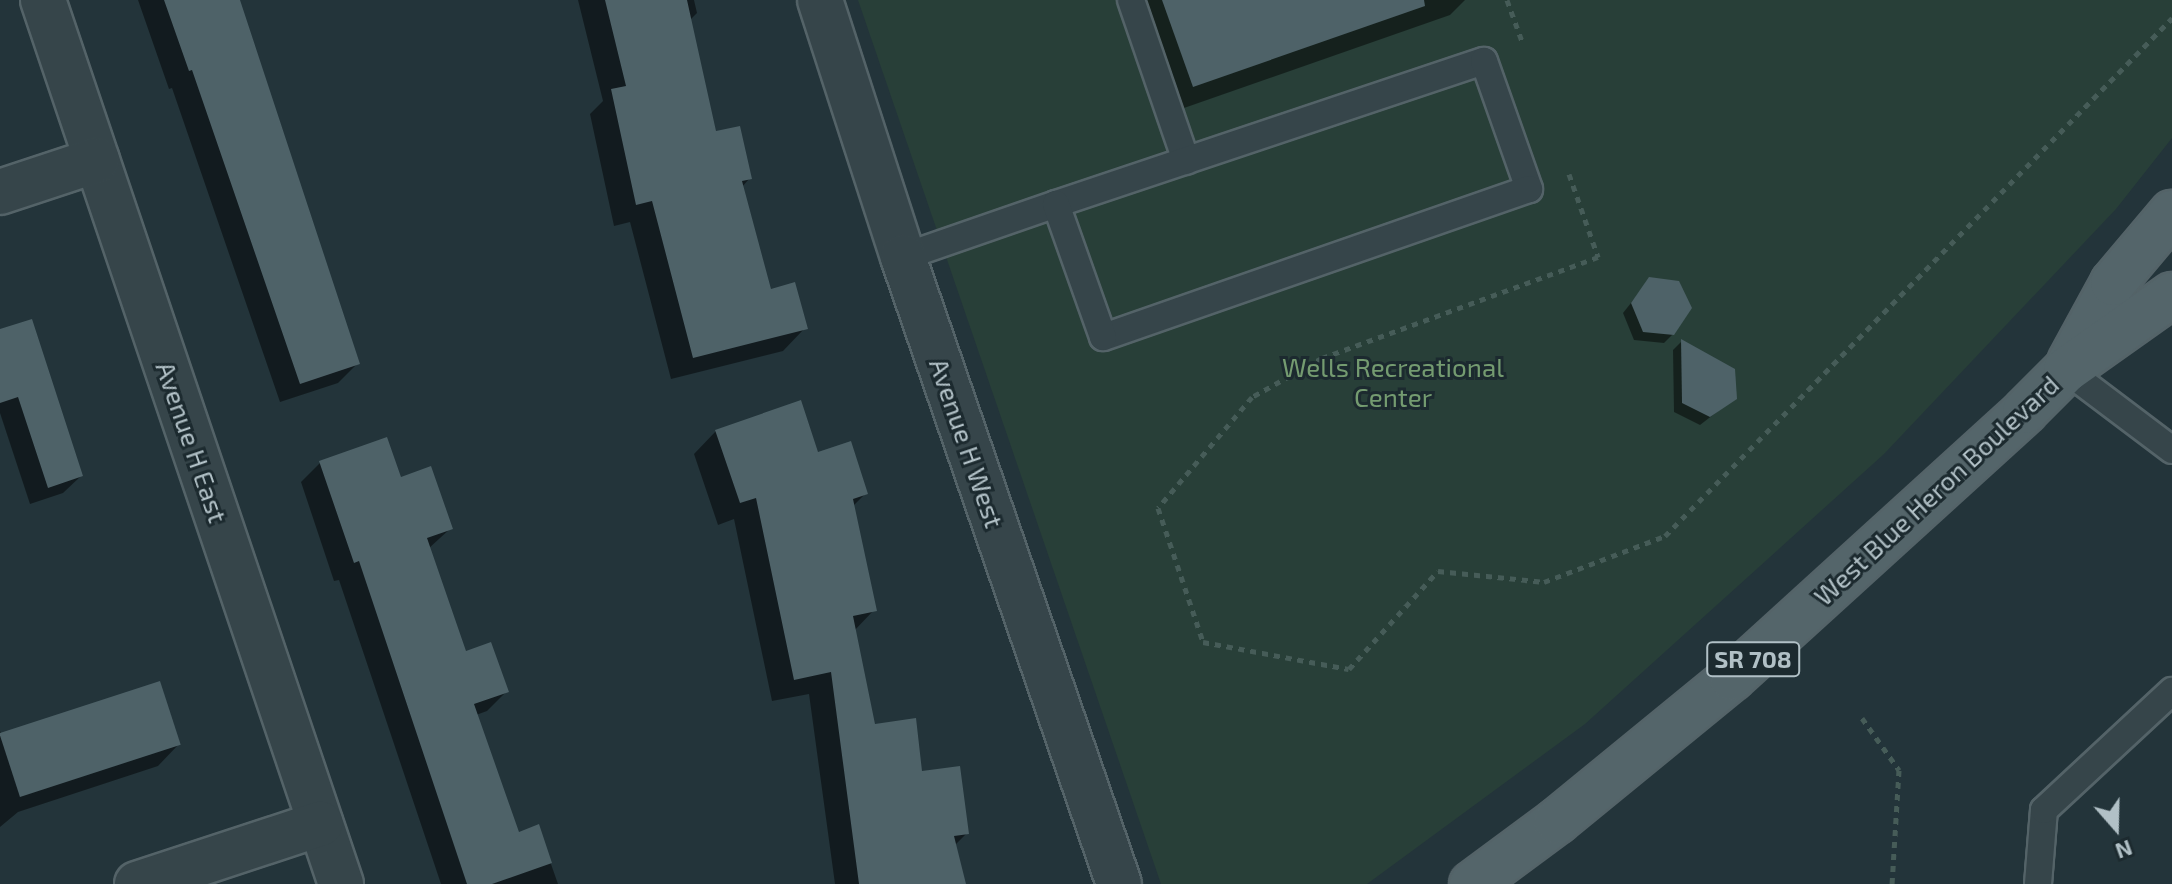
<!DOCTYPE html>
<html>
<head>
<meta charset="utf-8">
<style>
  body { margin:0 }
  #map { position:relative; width:2172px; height:884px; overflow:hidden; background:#23343a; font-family:"Exo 2",sans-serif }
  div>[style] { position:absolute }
  .green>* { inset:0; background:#283f38 }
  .shadow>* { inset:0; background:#0007 }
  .building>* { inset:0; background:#4e6268; transform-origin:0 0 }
  .path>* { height:5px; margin-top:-2.5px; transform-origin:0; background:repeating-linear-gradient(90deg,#465c58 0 6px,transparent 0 12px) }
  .roads { filter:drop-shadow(2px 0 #546368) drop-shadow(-2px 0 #546368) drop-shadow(0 2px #546368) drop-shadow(0 -2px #546368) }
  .service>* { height:26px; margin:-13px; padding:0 13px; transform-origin:13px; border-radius:13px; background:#36454a }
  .minor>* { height:44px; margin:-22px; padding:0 22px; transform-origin:22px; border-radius:22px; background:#36454a }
  .primary>* { height:44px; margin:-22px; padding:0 22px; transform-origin:22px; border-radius:22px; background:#54656a }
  span { translate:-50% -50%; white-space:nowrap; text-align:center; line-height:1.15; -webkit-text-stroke:6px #1c2a2f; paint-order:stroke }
  .shield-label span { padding:2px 6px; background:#1c2a2f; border:2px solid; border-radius:6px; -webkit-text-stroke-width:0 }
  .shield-label { font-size:24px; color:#b1c0c6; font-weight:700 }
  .park-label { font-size:26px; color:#749b70 }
  .street-label { font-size:26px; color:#b1c0c6 }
  .north { position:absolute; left:2076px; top:788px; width:80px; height:80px; -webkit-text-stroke:6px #1c2a2f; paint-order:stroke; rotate:160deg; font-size:22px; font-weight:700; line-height:32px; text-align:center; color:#b1c0c6 }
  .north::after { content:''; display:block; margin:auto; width:28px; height:36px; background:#b1c0c6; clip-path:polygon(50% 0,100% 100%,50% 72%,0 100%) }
</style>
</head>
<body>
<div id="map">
  <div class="green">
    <i style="clip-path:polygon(858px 0,2172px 0,2172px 138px,2116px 209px,1884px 454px,1585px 724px,1367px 884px,1161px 884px)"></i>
  </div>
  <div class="shadow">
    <i style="clip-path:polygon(138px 0,238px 0,358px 363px,338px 383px,280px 402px,172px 88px,169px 89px)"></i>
    <i style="clip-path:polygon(578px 0,694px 0,697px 13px,689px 21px,714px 134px,749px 179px,742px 187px,769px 291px,805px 328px,783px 351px,671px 379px,630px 222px,614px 226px,590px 114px,603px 101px)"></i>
    <i style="clip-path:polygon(1124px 0,1465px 0,1450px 15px,1164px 115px)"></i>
    <i style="clip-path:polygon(1650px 279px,1673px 334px,1664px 343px,1634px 340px,1623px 313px)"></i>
    <i style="clip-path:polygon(0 331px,81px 476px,63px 493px,30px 504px,0 413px)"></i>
    <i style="clip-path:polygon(1681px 342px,1735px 398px,1700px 425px,1674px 412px,1673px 350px)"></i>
    <i style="clip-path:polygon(716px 431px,817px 454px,866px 493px,852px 507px,874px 610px,854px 631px,873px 726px,920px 773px,967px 833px,955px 845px,964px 884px,835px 884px,809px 694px,772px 701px,734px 519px,718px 525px,694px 454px)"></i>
    <i style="clip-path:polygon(320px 463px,400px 480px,451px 528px,428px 549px,465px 654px,506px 692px,487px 711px,476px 715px,518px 834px,538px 827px,558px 884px,441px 884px,339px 580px,334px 581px,301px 482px)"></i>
    <i style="clip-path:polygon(0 731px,2px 736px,179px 744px,158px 766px,18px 812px,0 827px)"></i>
  </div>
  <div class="building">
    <i style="clip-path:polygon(164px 0,240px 0,360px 364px,300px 384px,192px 70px,189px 71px)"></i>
    <i style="clip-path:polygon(605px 0,687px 0,716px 131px,740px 126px,752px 179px,742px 181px,771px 289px,795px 282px,808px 329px,693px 358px,652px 201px,636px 205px,611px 89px,626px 86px)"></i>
    <i style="clip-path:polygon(1162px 0,1424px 0,1425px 6px,1193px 87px)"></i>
    <i style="clip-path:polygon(1649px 277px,1679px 281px,1692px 308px,1674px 335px,1643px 332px,1631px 303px)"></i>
    <i style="clip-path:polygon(32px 319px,83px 476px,48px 488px,18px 397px,0 403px,0 329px)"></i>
    <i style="clip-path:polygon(1681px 339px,1735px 369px,1737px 399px,1710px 417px,1682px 403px)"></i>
    <i style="clip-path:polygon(801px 400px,818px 452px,851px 441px,868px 494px,853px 499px,877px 611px,853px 616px,875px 724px,916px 718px,922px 771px,960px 766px,969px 834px,954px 836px,966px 884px,859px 884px,831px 672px,794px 680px,756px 498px,740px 503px,715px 430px)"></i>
    <i style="clip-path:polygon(387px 437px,401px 477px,431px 466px,453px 529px,427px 538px,466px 651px,491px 642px,509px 692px,474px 704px,519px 832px,539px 824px,552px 863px,492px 884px,467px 884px,359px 561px,354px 563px,319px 461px)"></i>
    <i style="left:160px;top:681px;width:67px;height:169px;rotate:72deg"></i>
  </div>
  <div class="path">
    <i style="left:1507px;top:0;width:47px;rotate:70deg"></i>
    <i style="left:1569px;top:174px;width:88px;rotate:70.7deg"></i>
    <i style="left:1598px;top:257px;width:294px;rotate:159.9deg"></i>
    <i style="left:1322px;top:358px;width:80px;rotate:150.9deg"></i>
    <i style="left:1252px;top:397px;width:145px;rotate:130.3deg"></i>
    <i style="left:1158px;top:508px;width:141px;rotate:71.4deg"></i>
    <i style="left:1203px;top:642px;width:148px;rotate:10.5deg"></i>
    <i style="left:1349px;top:669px;width:132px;rotate:-47.8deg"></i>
    <i style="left:1438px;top:571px;width:107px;rotate:5.9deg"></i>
    <i style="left:1544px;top:582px;width:129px;rotate:-20.8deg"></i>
    <i style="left:1665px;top:536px;width:725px;rotate:-45.61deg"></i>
    <i style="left:1862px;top:718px;width:64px;rotate:54.6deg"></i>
    <i style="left:1899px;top:770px;width:114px;rotate:93.5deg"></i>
  </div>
  <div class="roads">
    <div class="service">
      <i style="left:1131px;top:0;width:170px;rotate:71.1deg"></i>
      <i style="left:903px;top:257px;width:162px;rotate:-19.1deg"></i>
      <i style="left:1056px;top:204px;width:451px;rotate:-18.5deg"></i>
      <i style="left:1484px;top:61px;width:136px;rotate:70.6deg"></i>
      <i style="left:1529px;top:189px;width:451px;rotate:160.8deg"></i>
      <i style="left:1103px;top:337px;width:141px;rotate:-109.5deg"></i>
      <i style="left:2066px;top:370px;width:133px;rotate:37deg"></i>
      <i style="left:2038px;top:884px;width:74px;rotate:-85.4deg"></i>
      <i style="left:2044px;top:810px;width:175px;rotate:-42.9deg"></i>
    </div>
    <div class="minor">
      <i style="left:43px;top:0;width:933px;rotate:71.37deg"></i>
      <i style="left:820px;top:0;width:270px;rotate:72.1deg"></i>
      <i style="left:903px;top:257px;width:663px;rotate:70.99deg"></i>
      <i style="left:0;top:192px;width:102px;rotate:-18.3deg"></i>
      <i style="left:137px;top:884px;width:193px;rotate:-18.2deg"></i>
    </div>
    <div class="primary">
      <i style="left:2070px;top:362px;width:90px;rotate:-61.4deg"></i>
      <i style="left:2113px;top:283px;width:92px;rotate:-49.9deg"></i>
      <i style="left:1472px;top:884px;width:106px;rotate:-36.5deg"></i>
      <i style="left:1557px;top:821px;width:226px;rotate:-39.3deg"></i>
      <i style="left:1732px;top:678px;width:396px;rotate:-42.3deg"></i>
      <i style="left:2025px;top:411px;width:58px;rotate:-45deg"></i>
      <i style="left:2066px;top:370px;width:130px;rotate:-35.3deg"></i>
    </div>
  </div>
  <div class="shield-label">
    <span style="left:1753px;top:659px">SR 708</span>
  </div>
  <div class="park-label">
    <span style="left:1393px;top:382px">Wells Recreational<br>Center</span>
  </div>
  <div class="street-label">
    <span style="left:192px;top:442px;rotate:71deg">Avenue H East</span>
    <span style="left:967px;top:443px;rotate:71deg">Avenue H West</span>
    <span style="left:1936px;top:490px;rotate:-43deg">West Blue Heron Boulevard</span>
  </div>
  <div class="north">N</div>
</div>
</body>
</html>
